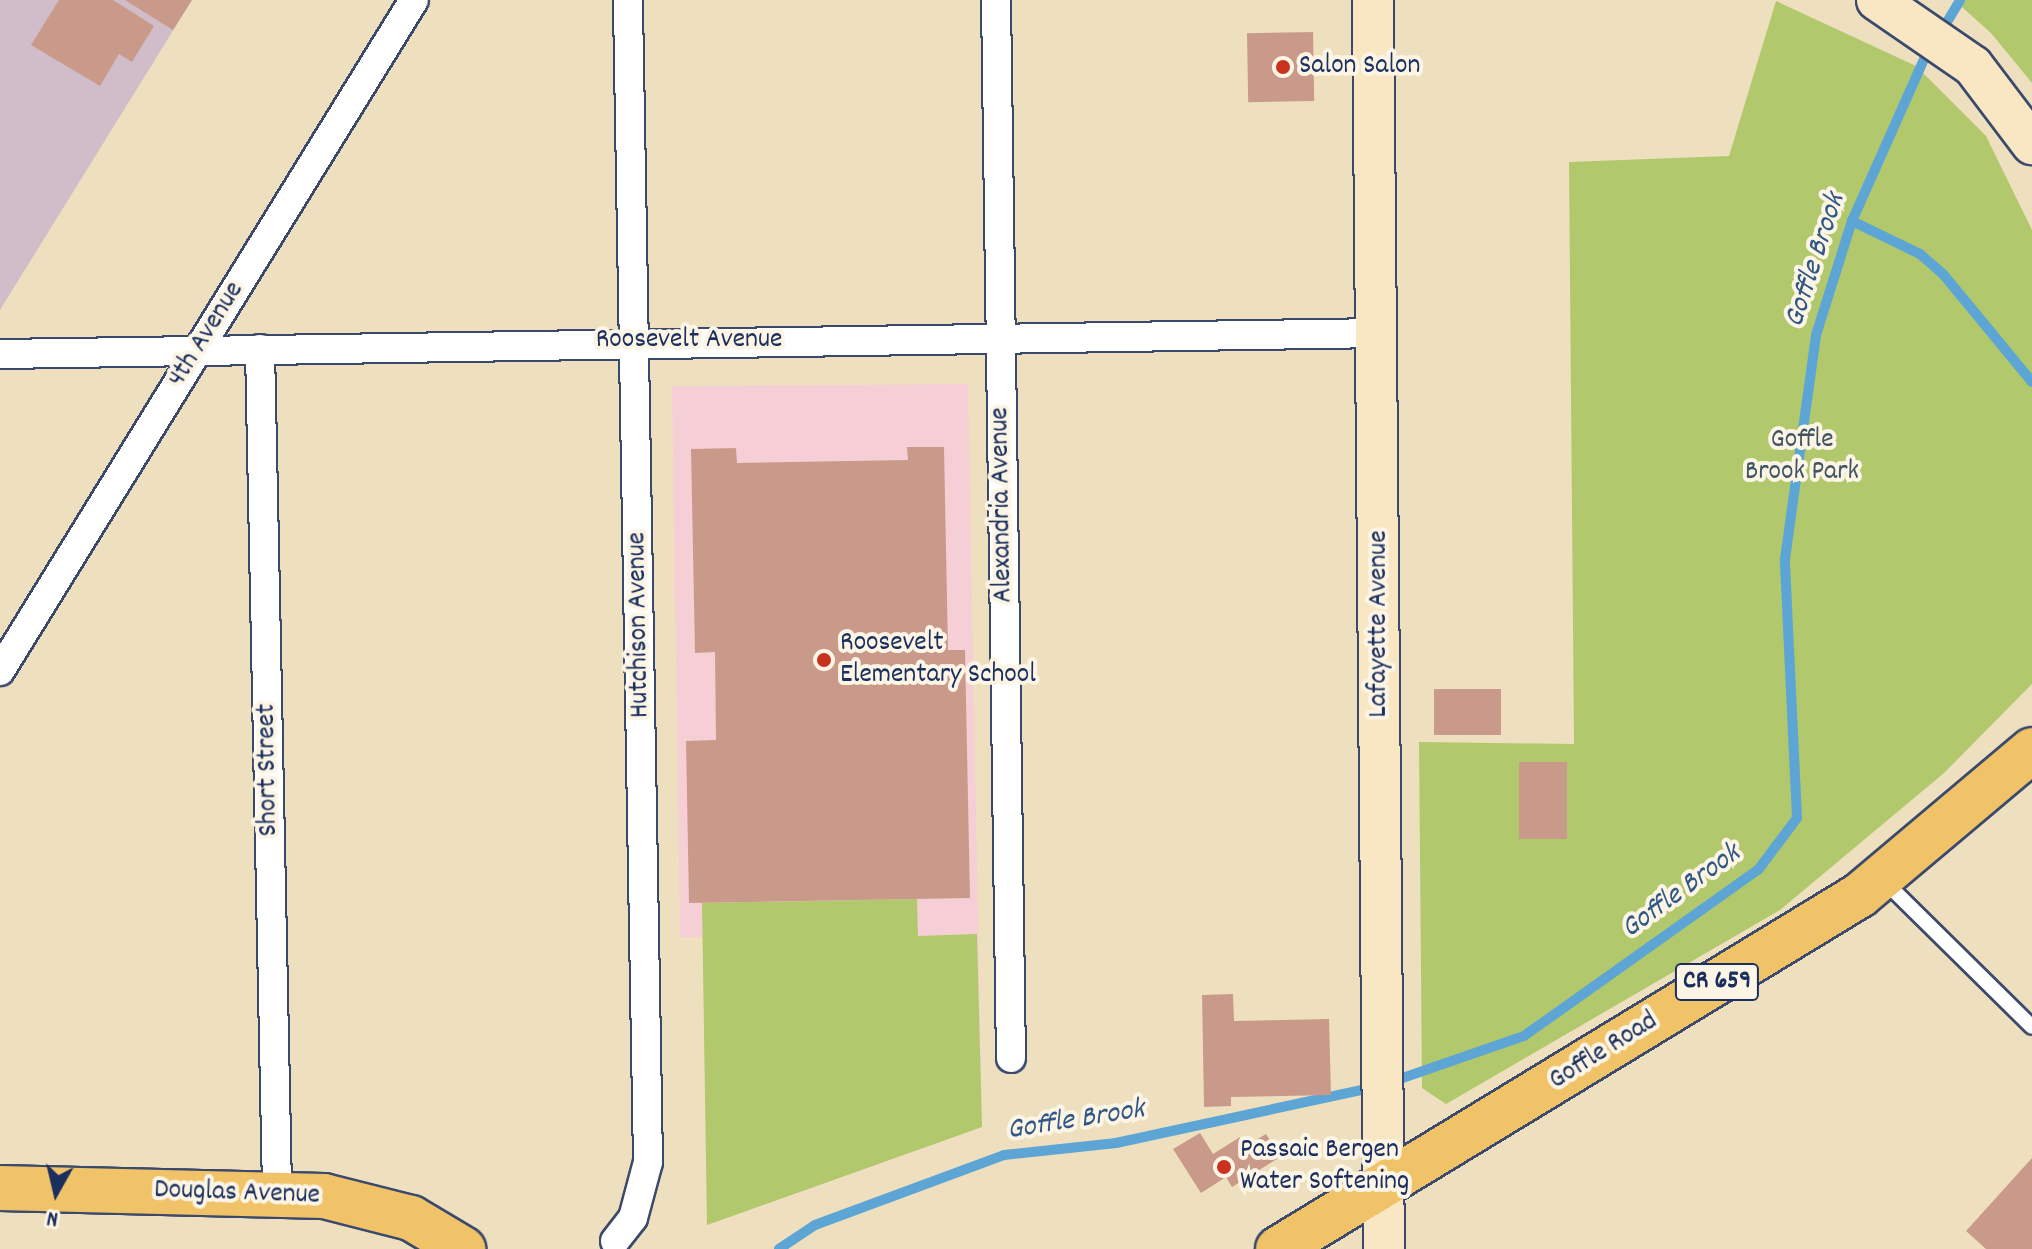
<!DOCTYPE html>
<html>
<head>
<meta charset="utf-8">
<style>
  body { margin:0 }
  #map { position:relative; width:2032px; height:1249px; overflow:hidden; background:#eee0be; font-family:Dekko,sans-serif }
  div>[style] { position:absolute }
  .built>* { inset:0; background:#f6cfd6 }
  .industrial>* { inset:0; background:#d1bdc9 }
  .green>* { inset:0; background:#b1c86c }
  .stream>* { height:10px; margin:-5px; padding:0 5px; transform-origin:5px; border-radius:5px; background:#5da5d4 }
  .building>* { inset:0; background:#c99a89; transform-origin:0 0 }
  .roads { filter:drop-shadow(2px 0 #3b4a6c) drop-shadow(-2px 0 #3b4a6c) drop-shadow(0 2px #3b4a6c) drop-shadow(0 -2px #3b4a6c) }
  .lane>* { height:14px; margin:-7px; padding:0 7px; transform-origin:7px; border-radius:7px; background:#fff }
  .street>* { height:28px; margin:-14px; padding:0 14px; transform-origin:14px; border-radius:14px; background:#fff }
  .secondary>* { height:40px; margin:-20px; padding:0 20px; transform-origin:20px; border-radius:20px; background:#f9e7c3 }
  .primary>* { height:44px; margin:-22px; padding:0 22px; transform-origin:22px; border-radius:22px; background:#f0c369 }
  .dots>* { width:22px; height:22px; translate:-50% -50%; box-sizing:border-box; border:4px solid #fcf5e5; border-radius:50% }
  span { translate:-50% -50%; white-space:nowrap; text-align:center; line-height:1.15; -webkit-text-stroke:8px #fcf5e5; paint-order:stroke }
  .shield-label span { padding:2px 6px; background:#fcf5e5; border:2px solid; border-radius:6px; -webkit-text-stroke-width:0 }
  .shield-label { font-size:26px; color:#1b2f5e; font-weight:700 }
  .poi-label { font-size:28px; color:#1b2f5e }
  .left { translate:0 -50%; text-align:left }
  .street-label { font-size:28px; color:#1b2f5e }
  .park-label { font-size:28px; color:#405562 }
  .water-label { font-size:30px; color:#325887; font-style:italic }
  .north { position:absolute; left:16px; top:1153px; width:80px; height:80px; -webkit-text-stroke:6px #fcf5e5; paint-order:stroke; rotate:188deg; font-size:22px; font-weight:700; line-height:32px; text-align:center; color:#1b2f5e }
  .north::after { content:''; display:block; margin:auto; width:28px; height:36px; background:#1b2f5e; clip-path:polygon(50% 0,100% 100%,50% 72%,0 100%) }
</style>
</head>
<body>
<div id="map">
  <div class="built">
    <i style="clip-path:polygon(968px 384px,982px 1127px,707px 1225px,703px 937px,680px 937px,672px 386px)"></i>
  </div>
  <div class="industrial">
    <i style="clip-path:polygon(0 0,192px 0,0 310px)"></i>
  </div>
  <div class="green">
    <i style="clip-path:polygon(1954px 0,2032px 0,2032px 83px,1991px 33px)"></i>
    <i style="clip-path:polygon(1776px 1px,1916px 66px,1986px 136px,2032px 230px,2032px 684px,1944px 773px,1780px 910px,1446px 1104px,1422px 1088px,1419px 742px,1574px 744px,1569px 162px,1729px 156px)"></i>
    <i style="clip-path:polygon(917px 899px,918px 936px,977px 934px,982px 1127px,707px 1225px,702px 903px)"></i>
  </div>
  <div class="stream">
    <i style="left:1941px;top:32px;width:37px;rotate:-59deg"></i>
    <i style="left:1852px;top:221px;width:76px;rotate:25.9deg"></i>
    <i style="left:1920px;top:254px;width:30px;rotate:41deg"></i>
    <i style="left:1943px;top:274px;width:140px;rotate:50.5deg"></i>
    <i style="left:1391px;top:1082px;width:141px;rotate:-19.1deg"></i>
    <i style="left:1524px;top:1036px;width:287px;rotate:-35.4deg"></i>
    <i style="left:1758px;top:870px;width:65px;rotate:-53.1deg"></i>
    <i style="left:1797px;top:818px;width:259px;rotate:-92.7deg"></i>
    <i style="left:1785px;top:559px;width:226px;rotate:-82.1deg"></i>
    <i style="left:1816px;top:335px;width:120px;rotate:-72.5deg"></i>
    <i style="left:1852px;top:221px;width:189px;rotate:-66deg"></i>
    <i style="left:779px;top:1249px;width:43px;rotate:-33.7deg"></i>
    <i style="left:815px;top:1225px;width:202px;rotate:-20.3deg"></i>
    <i style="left:1004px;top:1155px;width:113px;rotate:-6.1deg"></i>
    <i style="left:1116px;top:1143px;width:266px;rotate:-12.2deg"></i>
  </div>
  <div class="building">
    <i style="clip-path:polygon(59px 0,113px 0,154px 26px,132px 62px,119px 54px,100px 86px,31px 45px)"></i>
    <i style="clip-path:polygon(125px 0,192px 0,173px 30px)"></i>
    <i style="left:1313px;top:32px;width:69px;height:66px;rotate:89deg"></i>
    <i style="clip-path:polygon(907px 447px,944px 447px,948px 650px,965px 650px,970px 898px,689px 903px,686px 741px,716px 740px,715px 652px,695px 653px,691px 449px,736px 448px,737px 463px,908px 460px)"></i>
    <i style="left:1434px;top:689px;width:67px;height:46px"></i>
    <i style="left:1519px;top:762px;width:48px;height:77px"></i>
    <i style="clip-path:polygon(1233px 994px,1234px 1021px,1329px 1019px,1331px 1095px,1231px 1097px,1231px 1106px,1204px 1107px,1202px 995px)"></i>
    <i style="clip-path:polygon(1200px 1133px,1213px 1154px,1240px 1137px,1246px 1146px,1266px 1134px,1280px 1157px,1232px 1187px,1226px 1177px,1201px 1193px,1173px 1149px)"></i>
    <i style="clip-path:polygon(2032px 1158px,2032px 1249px,1986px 1249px,1966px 1231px)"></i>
  </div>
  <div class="roads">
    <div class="lane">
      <i style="left:1885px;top:882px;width:206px;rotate:44.6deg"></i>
    </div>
    <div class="street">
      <i style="left:996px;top:0;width:1058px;rotate:89.19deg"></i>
      <i style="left:260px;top:349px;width:842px;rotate:88.84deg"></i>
      <i style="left:0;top:354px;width:1379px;rotate:-0.87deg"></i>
      <i style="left:0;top:671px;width:788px;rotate:-58.33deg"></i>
      <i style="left:615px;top:1241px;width:29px;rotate:-52deg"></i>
      <i style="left:633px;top:1218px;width:58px;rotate:-75deg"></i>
      <i style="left:648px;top:1162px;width:1162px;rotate:-90.99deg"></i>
    </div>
    <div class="secondary">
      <i style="left:1373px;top:0;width:1249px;rotate:89.5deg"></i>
      <i style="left:1877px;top:0;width:116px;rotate:34.5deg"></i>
      <i style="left:1973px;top:66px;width:98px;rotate:52.9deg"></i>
    </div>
    <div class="primary">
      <i style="left:0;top:1188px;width:324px;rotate:1.4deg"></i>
      <i style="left:324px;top:1196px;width:90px;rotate:14.2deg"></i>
      <i style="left:411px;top:1218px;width:61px;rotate:30.8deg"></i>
      <i style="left:1278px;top:1249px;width:681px;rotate:-31.31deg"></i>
      <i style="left:1860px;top:895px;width:225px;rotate:-40.1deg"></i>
    </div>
  </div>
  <div class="dots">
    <i style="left:1283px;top:67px;background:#c8321e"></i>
    <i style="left:824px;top:660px;background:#c8321e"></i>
    <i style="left:1224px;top:1167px;background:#c8321e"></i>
  </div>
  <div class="shield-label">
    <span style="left:1717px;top:982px">CR 659</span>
  </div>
  <div class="poi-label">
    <span class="left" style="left:1299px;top:67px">Salon Salon</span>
    <span class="left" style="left:840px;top:660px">Roosevelt<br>Elementary School</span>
    <span class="left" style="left:1240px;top:1167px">Passaic Bergen<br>Water Softening</span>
  </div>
  <div class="street-label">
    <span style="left:207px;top:335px;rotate:-58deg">4th Avenue</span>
    <span style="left:689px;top:341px">Roosevelt Avenue</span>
    <span style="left:1003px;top:505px;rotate:-91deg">Alexandria Avenue</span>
    <span style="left:1380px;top:624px;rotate:-90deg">Lafayette Avenue</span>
    <span style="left:640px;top:625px;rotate:-91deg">Hutchison Avenue</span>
    <span style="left:269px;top:770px;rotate:-91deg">Short Street</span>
    <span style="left:1604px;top:1052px;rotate:-32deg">Goffle Road</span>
    <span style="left:237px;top:1194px;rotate:2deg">Douglas Avenue</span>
  </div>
  <div class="park-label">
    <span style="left:1802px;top:457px">Goffle<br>Brook Park</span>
  </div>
  <div class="water-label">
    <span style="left:1817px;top:261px;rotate:-72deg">Goffle Brook</span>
    <span style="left:1682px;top:893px;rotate:-36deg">Goffle Brook</span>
    <span style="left:1076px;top:1122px;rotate:-9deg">Goffle Brook</span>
  </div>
  <div class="north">N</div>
</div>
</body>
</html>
